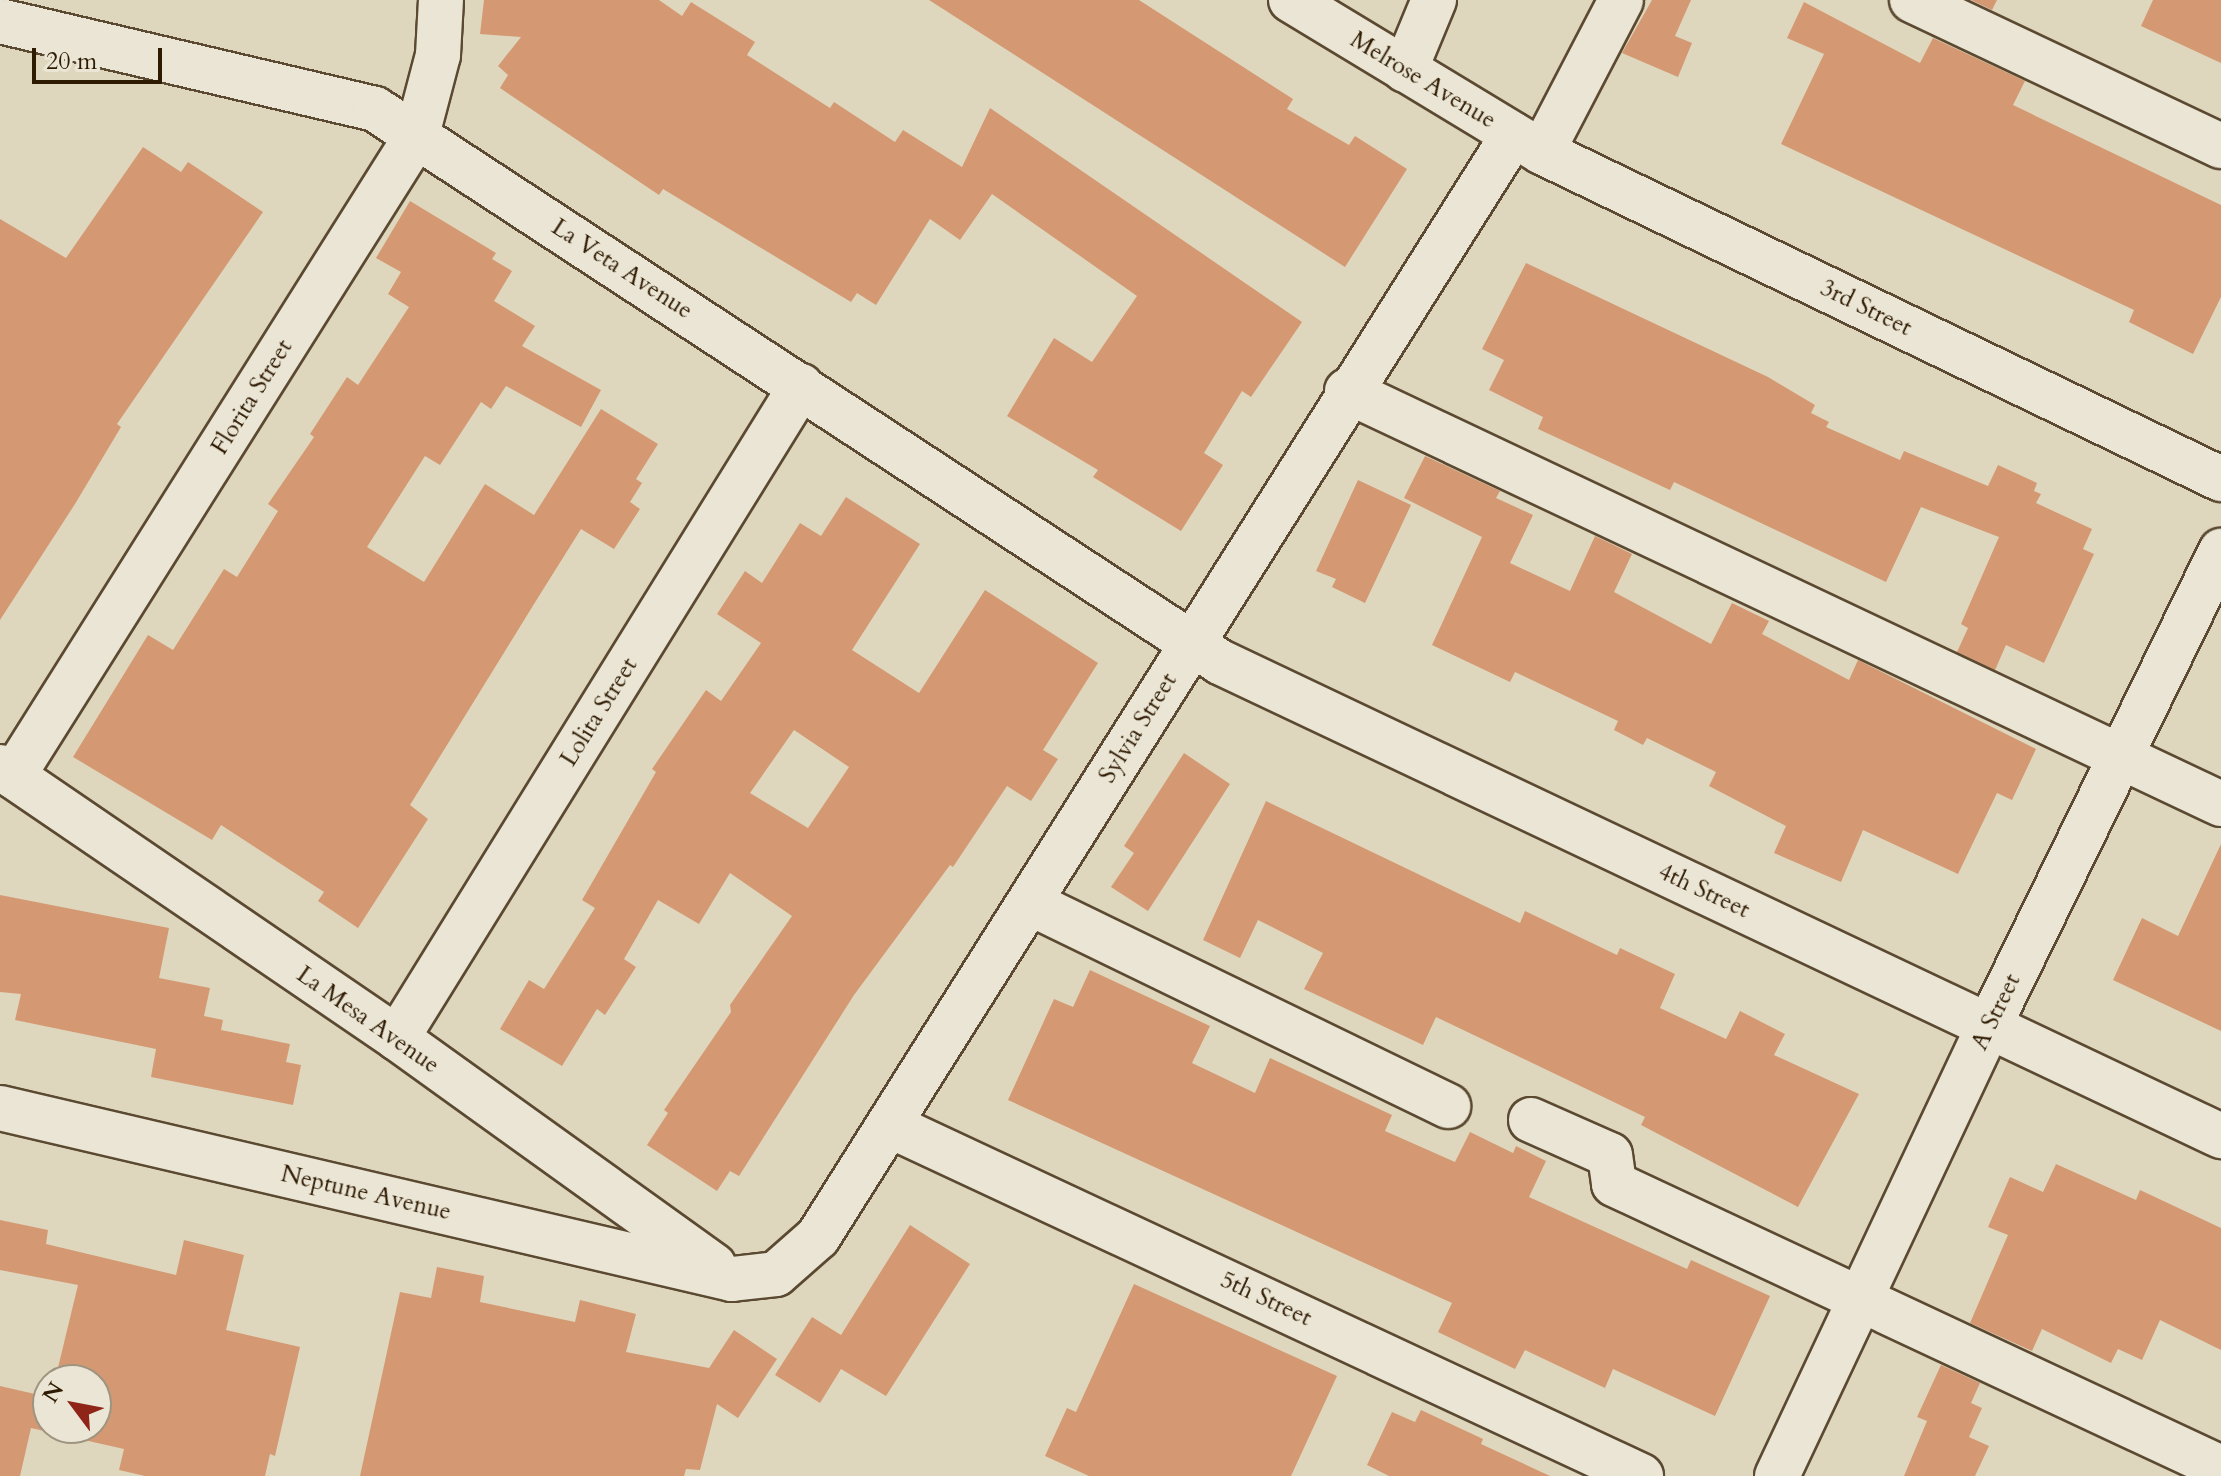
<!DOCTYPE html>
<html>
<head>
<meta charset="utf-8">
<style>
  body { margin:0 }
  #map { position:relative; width:2221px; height:1476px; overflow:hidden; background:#ded7bd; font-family:Cardo,serif }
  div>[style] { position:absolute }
  .building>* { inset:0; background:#d49973 }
  .roads { filter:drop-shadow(2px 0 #5b4931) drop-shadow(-2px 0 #5b4931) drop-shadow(0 2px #5b4931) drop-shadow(0 -2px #5b4931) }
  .minor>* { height:44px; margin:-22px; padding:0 22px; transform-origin:22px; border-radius:22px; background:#eae5d4 }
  span { translate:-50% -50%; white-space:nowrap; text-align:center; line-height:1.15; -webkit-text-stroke:7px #eae5d4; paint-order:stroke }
  .street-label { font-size:24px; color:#2f1a02 }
  .north { position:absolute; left:32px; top:1364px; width:80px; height:80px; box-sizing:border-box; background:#eae5d4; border:2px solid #9f9480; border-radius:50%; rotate:302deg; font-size:22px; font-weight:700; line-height:32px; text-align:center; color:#2f1a02 }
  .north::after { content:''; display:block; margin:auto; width:28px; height:36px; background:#8f2418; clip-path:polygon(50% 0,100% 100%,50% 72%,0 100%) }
  .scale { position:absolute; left:32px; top:48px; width:130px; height:36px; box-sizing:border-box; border:4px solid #2f1a02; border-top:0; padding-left:10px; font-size:24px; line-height:28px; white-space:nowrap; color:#2f1a02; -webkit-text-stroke:6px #eae5d4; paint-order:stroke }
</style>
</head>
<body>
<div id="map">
  <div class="building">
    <i style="clip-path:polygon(484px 0,659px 0,682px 16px,691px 2px,755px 42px,747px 55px,830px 108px,834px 102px,895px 142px,903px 130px,962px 167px,990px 108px,1302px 322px,1251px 397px,1242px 391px,1204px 453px,1223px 465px,1181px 531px,1093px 477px,1098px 470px,1007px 416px,1054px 338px,1092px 362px,1137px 296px,992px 194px,960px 240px,930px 219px,876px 305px,857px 293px,851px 302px,663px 189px,659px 195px,500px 88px,508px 75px,498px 66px,521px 37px,480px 34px)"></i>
    <i style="clip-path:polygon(929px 0,1139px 0,1293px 99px,1287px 109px,1349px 145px,1355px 136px,1407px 169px,1345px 267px)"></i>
    <i style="clip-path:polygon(1652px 0,1691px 0,1675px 36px,1692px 43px,1678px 77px,1622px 53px)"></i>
    <i style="clip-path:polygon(1971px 0,1997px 0,1992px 10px)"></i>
    <i style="clip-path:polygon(2153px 0,2221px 0,2221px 63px,2141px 26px)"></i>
    <i style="clip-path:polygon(1804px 2px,1920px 63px,1933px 38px,2025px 81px,2013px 105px,2221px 205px,2221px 297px,2193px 354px,2129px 322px,2134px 310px,1781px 144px,1824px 54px,1787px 38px)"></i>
    <i style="clip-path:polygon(143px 147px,181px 172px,188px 162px,263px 212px,117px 424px,121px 427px,75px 504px,0 620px,0 219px,66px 258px)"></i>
    <i style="clip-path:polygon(410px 201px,496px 253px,492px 259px,512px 271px,494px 301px,535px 326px,522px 346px,601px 390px,581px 427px,506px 386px,491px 409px,481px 402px,440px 465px,425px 456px,367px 547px,424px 582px,485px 484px,534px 515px,601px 409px,658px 444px,636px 479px,642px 483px,630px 502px,640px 509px,614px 549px,581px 529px,534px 604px,410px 805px,428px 819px,358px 928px,318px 901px,324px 892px,221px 825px,212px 840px,73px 757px,148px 635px,173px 650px,224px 569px,237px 577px,278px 511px,268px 504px,314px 437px,310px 434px,347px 377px,358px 385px,409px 307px,388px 294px,401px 272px,376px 258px)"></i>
    <i style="clip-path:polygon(1526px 263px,1768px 377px,1815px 405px,1811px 413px,1829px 422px,1826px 427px,1900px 460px,1904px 451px,1988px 486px,1998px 465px,2037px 483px,2034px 491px,2041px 494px,2036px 503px,2092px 529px,2083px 549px,2094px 554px,2044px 663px,2006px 645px,1995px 670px,1957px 652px,1968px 628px,1961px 624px,1999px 537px,1921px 507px,1886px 582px,1674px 482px,1670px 490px,1538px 429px,1543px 417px,1489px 390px,1504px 360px,1482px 349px)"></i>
    <i style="clip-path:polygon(1425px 456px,1500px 491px,1496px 498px,1533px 515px,1510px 563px,1570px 591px,1595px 536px,1632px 554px,1614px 592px,1711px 644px,1732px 603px,1769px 621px,1762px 634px,1849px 680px,1858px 660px,2036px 749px,2012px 800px,1997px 793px,1958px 874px,1863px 830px,1841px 882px,1774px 853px,1786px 826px,1709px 786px,1716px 772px,1647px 738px,1643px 745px,1614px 730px,1618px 721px,1515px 672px,1510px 682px,1432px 645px,1482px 537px,1404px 498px)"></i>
    <i style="clip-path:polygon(1358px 480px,1411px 505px,1365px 603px,1332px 587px,1336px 579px,1316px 571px)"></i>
    <i style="clip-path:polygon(evenodd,846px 497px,920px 544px,852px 650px,919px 693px,985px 590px,1098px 663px,1043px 750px,1058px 759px,1031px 801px,1007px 786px,953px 867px,950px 865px,854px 995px,739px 1176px,730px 1171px,717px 1191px,647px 1145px,668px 1113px,664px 1110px,731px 1012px,730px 1005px,792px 916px,730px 873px,699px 924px,658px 900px,624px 959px,636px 967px,605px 1015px,597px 1009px,562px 1066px,500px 1029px,529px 980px,544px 989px,595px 908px,582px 900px,656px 772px,652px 769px,706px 690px,721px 701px,761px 643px,717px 614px,745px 571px,762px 583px,800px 523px,821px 536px,846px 497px,794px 730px,849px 767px,808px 828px,750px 793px,794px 730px)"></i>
    <i style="clip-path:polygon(1184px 753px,1230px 784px,1148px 911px,1111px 887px,1134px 853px,1124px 846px)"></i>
    <i style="clip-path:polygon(1266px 801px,1520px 923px,1525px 911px,1617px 955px,1620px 948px,1675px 974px,1660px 1008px,1726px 1039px,1740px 1011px,1785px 1034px,1774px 1055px,1859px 1094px,1798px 1207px,1641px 1125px,1645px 1117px,1436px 1017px,1423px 1045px,1304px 989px,1323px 953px,1258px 920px,1240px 958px,1203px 940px)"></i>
    <i style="clip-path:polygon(2221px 844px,2221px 1031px,2113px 980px,2142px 918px,2178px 936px)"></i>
    <i style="clip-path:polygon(0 895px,169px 928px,159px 978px,210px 988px,204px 1016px,223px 1020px,221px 1030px,290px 1044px,286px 1062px,301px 1065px,293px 1105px,151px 1077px,156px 1049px,15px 1020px,21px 994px,0 992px)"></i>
    <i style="clip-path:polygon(1090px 970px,1210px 1026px,1192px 1063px,1255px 1093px,1270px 1058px,1392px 1115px,1385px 1131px,1455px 1162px,1470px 1132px,1513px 1153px,1516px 1146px,1546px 1161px,1529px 1197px,1687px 1269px,1691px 1260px,1770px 1296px,1715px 1416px,1613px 1369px,1605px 1388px,1525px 1350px,1515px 1369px,1438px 1332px,1452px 1303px,1008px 1100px,1054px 999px,1073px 1007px)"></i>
    <i style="clip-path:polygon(2056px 1164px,2136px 1200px,2140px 1190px,2221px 1228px,2221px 1350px,2160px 1320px,2142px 1360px,2118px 1349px,2111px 1363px,2042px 1329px,2032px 1351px,1970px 1323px,2008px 1235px,1988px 1227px,2010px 1177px,2043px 1192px)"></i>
    <i style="clip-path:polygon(0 1220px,48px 1230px,46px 1244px,176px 1275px,184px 1240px,244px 1255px,226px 1330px,300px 1347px,275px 1456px,270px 1454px,265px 1476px,145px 1476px,119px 1470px,124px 1449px,31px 1428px,20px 1476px,0 1476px,0 1386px,48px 1397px,48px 1428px,96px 1428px,96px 1380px,55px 1380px,78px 1285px,0 1270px)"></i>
    <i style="clip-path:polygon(910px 1225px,970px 1264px,886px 1396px,841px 1369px,820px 1403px,775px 1375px,812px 1317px,841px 1335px)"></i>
    <i style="clip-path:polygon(437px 1267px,484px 1276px,480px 1302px,575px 1322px,580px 1300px,636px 1314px,626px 1352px,709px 1368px,734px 1330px,777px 1359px,738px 1418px,717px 1404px,700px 1470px,686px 1469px,684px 1476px,360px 1476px,400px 1292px,431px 1298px)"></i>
    <i style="clip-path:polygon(1134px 1284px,1337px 1376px,1291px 1476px,1089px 1476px,1045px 1456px,1067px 1408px,1076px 1412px)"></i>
    <i style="clip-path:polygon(1941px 1365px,1980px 1383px,1971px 1403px,1982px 1408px,1969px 1437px,1989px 1446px,1975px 1476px,1904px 1476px,1927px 1421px,1917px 1417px)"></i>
    <i style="clip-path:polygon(1421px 1410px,1483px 1439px,1481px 1444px,1550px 1476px,1389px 1476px,1367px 1465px,1392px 1412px,1415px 1422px)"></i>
  </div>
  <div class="roads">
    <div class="minor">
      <i style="left:1291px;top:0;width:293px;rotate:31.2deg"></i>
      <i style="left:1542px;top:152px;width:754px;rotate:25.72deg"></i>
      <i style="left:1912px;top:0;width:342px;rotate:25.3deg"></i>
      <i style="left:0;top:21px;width:385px;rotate:13.2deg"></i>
      <i style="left:375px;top:109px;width:1010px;rotate:33.2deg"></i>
      <i style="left:1220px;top:662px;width:1108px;rotate:25.34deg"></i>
      <i style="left:1405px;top:70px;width:76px;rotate:-67.5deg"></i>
      <i style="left:1542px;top:152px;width:171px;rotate:-62.5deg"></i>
      <i style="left:1347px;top:391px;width:967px;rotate:25.29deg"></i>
      <i style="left:0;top:767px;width:481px;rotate:34.3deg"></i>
      <i style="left:397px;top:1038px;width:390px;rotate:35.7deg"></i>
      <i style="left:13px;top:776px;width:758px;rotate:-57.78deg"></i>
      <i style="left:417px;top:135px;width:83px;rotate:-75.3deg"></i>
      <i style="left:438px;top:55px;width:55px;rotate:-86.9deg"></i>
      <i style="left:1030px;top:903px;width:465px;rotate:25.9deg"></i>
      <i style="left:397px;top:1038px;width:767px;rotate:-58.22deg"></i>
      <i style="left:0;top:1108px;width:752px;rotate:13.15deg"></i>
      <i style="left:732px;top:1279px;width:44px;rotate:-6.5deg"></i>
      <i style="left:776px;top:1274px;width:56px;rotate:-41.4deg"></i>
      <i style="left:818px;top:1237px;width:1303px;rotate:-57.76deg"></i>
      <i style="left:1531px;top:1120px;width:86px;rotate:23.9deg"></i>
      <i style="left:1610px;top:1155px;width:29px;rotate:82deg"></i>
      <i style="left:1614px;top:1184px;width:670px;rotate:25.07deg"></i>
      <i style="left:889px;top:1125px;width:830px;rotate:25.02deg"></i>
      <i style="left:1777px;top:1476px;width:497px;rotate:-64.8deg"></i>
      <i style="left:1989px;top:1026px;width:529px;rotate:-63.97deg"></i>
    </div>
  </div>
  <div class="street-label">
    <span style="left:1423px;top:80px;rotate:31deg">Melrose Avenue</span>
    <span style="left:622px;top:269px;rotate:33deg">La Veta Avenue</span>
    <span style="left:1866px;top:308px;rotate:26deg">3rd Street</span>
    <span style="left:252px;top:397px;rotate:-58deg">Florita Street</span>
    <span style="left:599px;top:712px;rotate:-58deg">Lolita Street</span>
    <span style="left:1138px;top:728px;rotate:-58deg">Sylvia Street</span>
    <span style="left:1704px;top:891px;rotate:25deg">4th Street</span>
    <span style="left:1996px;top:1012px;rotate:-64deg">A Street</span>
    <span style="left:368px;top:1020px;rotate:35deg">La Mesa Avenue</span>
    <span style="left:366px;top:1193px;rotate:13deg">Neptune Avenue</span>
    <span style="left:1266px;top:1299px;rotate:25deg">5th Street</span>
  </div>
  <div class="north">N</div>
  <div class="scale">20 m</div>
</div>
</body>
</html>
